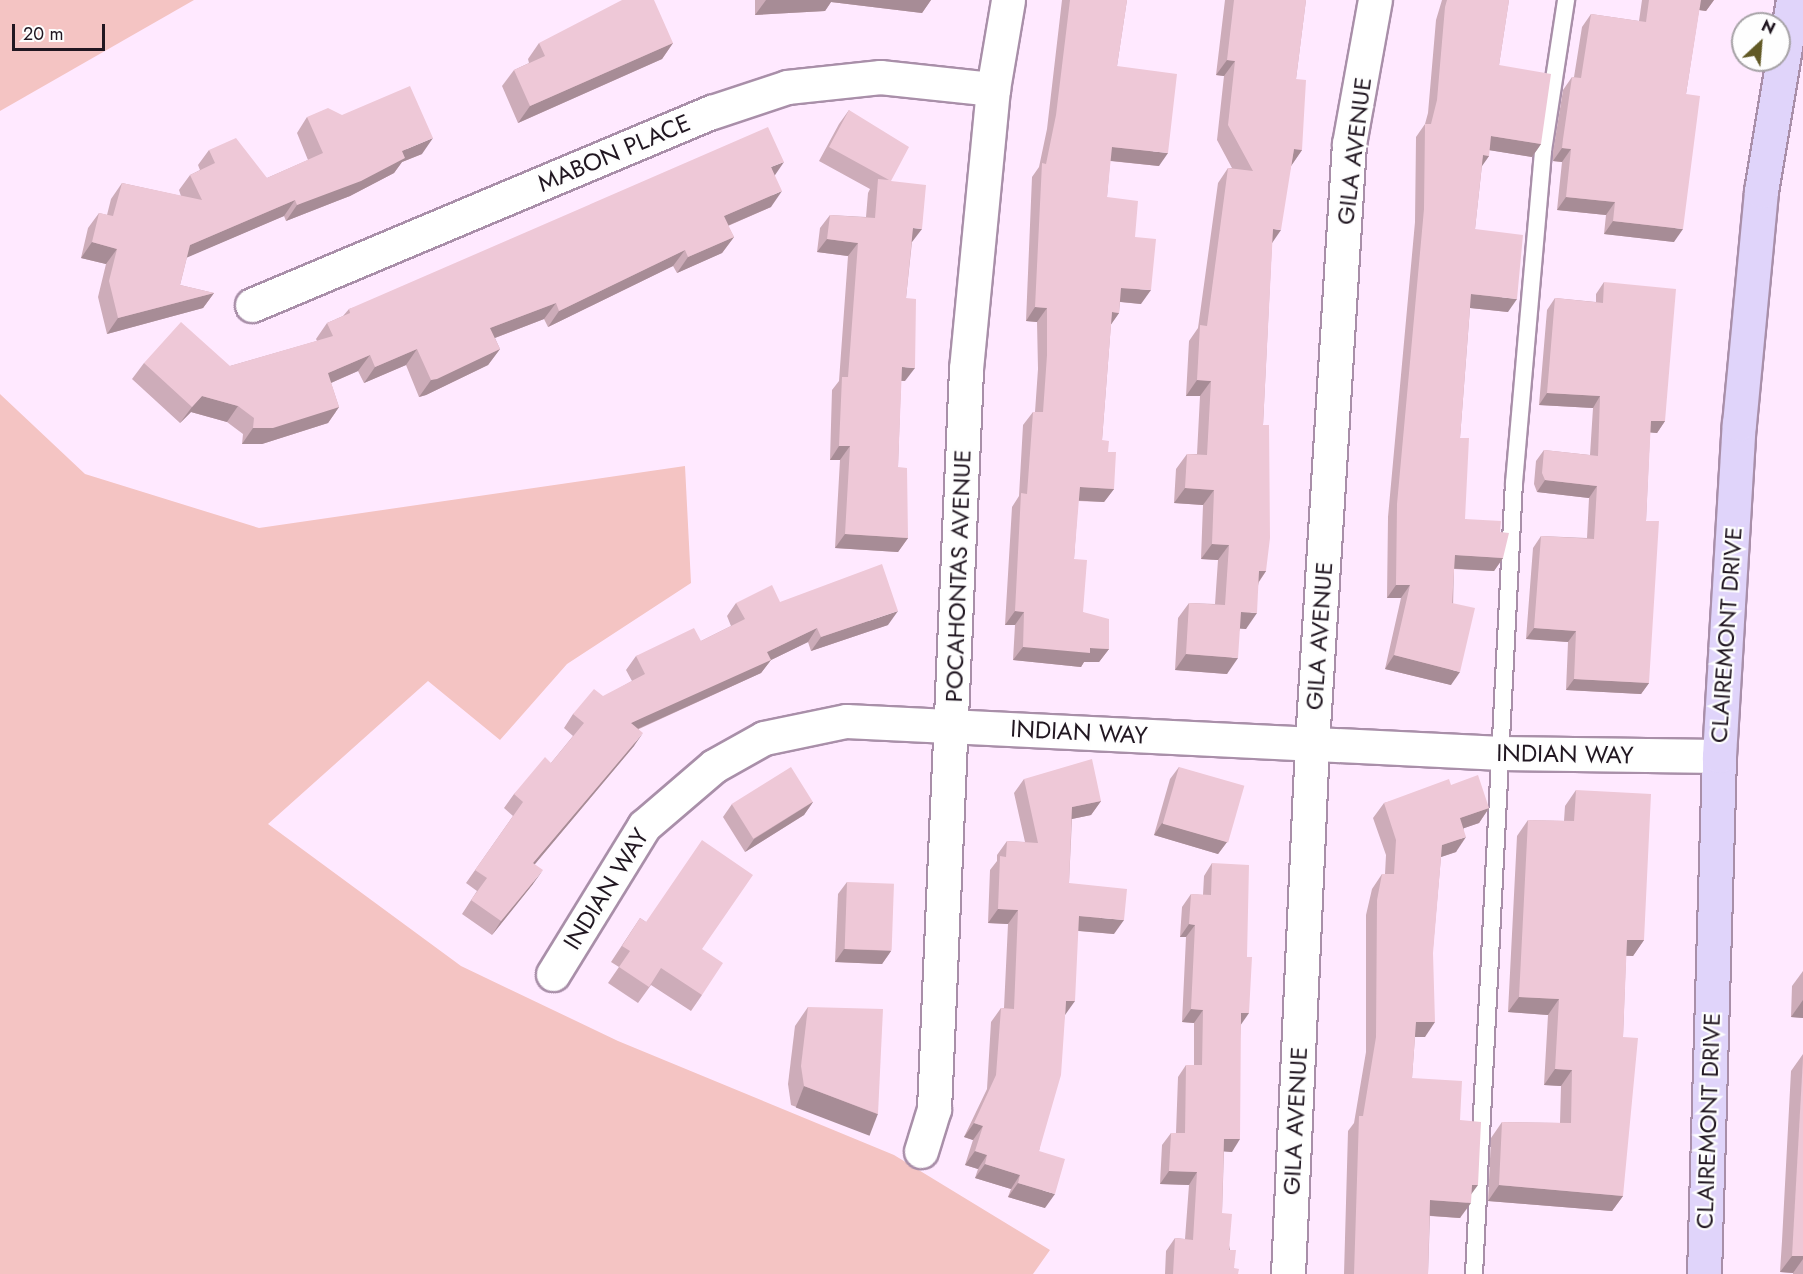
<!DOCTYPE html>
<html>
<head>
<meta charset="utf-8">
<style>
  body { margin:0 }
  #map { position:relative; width:1803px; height:1274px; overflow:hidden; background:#ffe9ff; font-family:Jost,sans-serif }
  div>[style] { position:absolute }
  .green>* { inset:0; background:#f4c4c3 }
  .roads { filter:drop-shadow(2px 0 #a98fa9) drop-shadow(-2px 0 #a98fa9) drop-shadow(0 2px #a98fa9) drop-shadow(0 -2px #a98fa9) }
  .lane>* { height:16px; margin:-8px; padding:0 8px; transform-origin:8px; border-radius:8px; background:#fff }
  .street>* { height:33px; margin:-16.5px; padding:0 16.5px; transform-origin:16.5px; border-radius:16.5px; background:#fff }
  .primary>* { height:33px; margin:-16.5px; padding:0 16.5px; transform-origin:16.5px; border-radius:16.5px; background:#e0d4fa }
  .wall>* { inset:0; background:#cdacb9 }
  .shaded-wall>* { inset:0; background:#a78c96; transform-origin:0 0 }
  .building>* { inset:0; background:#eec8d7; transform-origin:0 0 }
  span { translate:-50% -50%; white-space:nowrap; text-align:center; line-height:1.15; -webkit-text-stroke:4.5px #fefefe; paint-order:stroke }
  .street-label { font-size:24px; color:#211721 }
  .north { position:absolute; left:1731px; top:12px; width:60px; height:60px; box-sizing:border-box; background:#fefefe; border:2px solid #a6a2a6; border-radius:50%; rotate:26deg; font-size:16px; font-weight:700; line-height:24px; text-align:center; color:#211721 }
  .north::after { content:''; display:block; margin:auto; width:21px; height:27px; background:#615925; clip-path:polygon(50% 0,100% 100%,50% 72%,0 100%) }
  .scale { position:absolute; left:12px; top:24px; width:93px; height:27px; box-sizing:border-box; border:3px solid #211721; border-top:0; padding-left:8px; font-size:18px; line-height:21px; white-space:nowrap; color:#211721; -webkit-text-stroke:4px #fefefe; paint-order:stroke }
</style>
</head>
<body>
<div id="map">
  <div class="green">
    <i style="clip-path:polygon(0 0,194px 0,0 111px)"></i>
    <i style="clip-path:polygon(0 394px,85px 474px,259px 528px,685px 466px,691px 583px,567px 664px,500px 740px,428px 681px,268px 824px,461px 966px,618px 1041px,894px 1155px,1050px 1250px,1033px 1274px,0 1274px)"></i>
  </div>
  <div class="roads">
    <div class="lane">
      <i style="left:1474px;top:1274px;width:792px;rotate:-87.11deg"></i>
      <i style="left:1514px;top:483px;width:333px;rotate:-85deg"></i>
      <i style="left:1543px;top:151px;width:153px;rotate:-81.3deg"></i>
    </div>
    <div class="street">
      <i style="left:252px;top:305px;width:499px;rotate:-22.8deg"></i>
      <i style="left:712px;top:112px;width:79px;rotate:-18.4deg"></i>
      <i style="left:787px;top:87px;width:94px;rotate:-6.1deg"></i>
      <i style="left:880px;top:77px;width:114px;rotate:6.1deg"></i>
      <i style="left:553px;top:974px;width:174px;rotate:-58.4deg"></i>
      <i style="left:644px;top:826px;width:92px;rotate:-40.6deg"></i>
      <i style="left:714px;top:766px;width:57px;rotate:-29.2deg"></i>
      <i style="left:764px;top:738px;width:84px;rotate:-11.7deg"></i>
      <i style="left:846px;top:721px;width:656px;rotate:2.8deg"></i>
      <i style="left:1501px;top:753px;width:218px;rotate:0.8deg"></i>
      <i style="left:921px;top:1151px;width:44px;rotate:-72.8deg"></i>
      <i style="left:934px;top:1109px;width:741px;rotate:-87.52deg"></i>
      <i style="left:966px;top:369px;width:281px;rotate:-84.5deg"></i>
      <i style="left:993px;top:89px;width:90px;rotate:-80.4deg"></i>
      <i style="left:1288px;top:1274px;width:532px;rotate:-87.41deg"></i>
      <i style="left:1312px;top:743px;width:600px;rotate:-86.47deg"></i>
      <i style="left:1349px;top:144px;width:146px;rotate:-79.8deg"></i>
    </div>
    <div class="primary">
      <i style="left:1704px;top:1274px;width:518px;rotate:-88.34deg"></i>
      <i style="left:1719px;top:756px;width:333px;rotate:-86.6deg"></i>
      <i style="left:1739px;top:424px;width:234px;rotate:-84.6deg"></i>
      <i style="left:1761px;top:191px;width:194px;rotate:-80.5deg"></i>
    </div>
  </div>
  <div class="wall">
    <i style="clip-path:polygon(755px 0,931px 0,922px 13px,831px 2px,825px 11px,755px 15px)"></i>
    <i style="clip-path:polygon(1062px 0,1127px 0,1117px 66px,1159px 166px,1110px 161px,1107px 197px,1135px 237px,1141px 304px,1120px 302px,1119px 313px,1111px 324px,1102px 440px,1108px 452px,1114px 489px,1104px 502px,1078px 501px,1074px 559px,1083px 612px,1109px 649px,1099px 662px,1084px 662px,1081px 667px,1013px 660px,1015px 625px,1005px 625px,1012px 507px,1019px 496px,1023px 425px,1033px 412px,1035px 412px,1038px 369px,1037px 322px,1026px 321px,1032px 177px,1039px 167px,1047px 129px)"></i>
    <i style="clip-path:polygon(1225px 0,1306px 0,1296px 79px,1302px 150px,1291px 166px,1272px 243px,1263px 425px,1266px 571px,1259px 582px,1246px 629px,1240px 628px,1227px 674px,1175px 670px,1178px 618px,1189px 603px,1215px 604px,1218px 560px,1201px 559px,1203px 505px,1174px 503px,1176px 469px,1187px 454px,1197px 454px,1200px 396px,1186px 396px,1189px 341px,1198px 328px,1218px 183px,1228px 168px,1232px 168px,1217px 140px,1224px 76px,1216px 75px)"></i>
    <i style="clip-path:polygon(1442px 0,1509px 0,1499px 65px,1541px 144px,1532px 157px,1489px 150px,1489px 156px,1482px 165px,1475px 229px,1508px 312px,1470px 308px,1460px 438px,1465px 519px,1500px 532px,1503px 558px,1494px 571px,1454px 569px,1451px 685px,1385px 669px,1401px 598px,1387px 598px,1388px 517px,1415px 222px,1416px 137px,1425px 124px,1428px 113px,1436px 20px)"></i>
    <i style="clip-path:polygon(1642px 0,1714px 0,1706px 11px,1699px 10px,1686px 94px,1674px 242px,1604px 234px,1606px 215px,1557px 210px,1562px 162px,1553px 161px,1553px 152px,1563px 90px,1572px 77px,1574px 77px,1582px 27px,1591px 14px,1639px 21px)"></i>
    <i style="clip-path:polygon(539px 43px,673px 43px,662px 59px,518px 123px,502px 86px,514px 70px,529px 63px,528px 59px)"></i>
    <i style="clip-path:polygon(849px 110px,891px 181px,912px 242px,906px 298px,905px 381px,901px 381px,898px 467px,908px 538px,898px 552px,835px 548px,840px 460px,830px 460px,832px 390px,839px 381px,848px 256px,817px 252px,820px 228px,830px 215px,866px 217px,868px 193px,870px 189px,819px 161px,839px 124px)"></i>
    <i style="clip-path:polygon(307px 117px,422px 154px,402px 162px,394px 173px,350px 196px,286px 221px,284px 216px,187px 257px,180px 285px,214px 293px,203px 308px,107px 334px,98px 297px,106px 264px,81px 258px,88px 228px,99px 213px,107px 215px,111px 199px,122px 183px,181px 196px,179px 190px,190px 175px,200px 170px,198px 165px,209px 150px,267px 178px,308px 160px,297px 133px)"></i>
    <i style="clip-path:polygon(775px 175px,771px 207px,728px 226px,734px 237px,722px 253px,677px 273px,673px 266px,548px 327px,544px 319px,495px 338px,500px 349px,488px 365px,426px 395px,419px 397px,406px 365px,364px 383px,358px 371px,331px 383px,339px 407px,328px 423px,262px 444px,242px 444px,243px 434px,227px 422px,191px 412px,180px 423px,132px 379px,144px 363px,230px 366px,317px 341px,316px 339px,327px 323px,343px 316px,349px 309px)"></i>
    <i style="clip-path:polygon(1604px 282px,1665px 421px,1657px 433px,1650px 432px,1646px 521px,1649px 683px,1641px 694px,1566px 690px,1568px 642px,1526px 639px,1533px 548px,1541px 536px,1587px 538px,1589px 498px,1537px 492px,1534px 484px,1536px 461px,1544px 450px,1590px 455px,1593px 408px,1539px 405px,1547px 310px,1555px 298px,1596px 302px,1596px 294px)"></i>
    <i style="clip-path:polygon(780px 602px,888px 625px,811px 651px,808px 642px,771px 660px,761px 673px,639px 729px,634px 746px,535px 864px,533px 884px,492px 935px,462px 914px,477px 891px,466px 883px,513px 816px,504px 808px,514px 794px,551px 763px,573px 736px,564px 728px,573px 714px,632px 681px,626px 670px,636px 656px,701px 641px,731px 626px,727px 616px,736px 603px)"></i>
    <i style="clip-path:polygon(1179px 767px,1227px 842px,1218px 854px,1154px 835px,1170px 779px)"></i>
    <i style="clip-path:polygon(1024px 779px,1101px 801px,1091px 815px,1072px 819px,1069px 883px,1114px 934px,1078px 931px,1065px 1015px,1039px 1151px,1045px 1208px,1008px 1197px,1011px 1189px,975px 1178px,978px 1169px,965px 1165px,973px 1140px,964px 1137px,987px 1089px,991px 1022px,1001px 1008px,1004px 1008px,1008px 924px,988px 923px,990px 870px,997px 861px,997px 855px,1007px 841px,1025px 842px,1014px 793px)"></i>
    <i style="clip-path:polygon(1451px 785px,1489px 808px,1479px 823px,1464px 828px,1456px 852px,1441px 857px,1425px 1037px,1415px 1037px,1412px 1078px,1460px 1120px,1471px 1194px,1460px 1218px,1430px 1216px,1428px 1274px,1344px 1274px,1348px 1131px,1354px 1123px,1366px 1052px,1366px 915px,1372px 889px,1382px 874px,1385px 874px,1386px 855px,1373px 818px,1384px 803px)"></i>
    <i style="clip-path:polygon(1576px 790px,1644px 940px,1633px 956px,1626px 956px,1623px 1037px,1623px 1196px,1612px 1211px,1488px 1201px,1491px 1138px,1502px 1122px,1560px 1123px,1561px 1086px,1544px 1085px,1548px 1015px,1508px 1012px,1517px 836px,1528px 820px,1564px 821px,1565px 806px)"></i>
    <i style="clip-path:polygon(813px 802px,804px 815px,745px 852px,723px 817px,732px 804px)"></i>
    <i style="clip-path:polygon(1212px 863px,1241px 1024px,1232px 1152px,1224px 1151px,1222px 1213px,1234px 1268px,1238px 1274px,1165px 1274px,1166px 1251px,1175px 1238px,1185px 1239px,1189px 1185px,1160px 1184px,1162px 1145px,1171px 1133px,1176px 1133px,1178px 1077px,1186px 1065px,1194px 1065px,1194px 1023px,1182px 1022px,1186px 937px,1180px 937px,1182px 907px,1191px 894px,1203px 895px,1204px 876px)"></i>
    <i style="clip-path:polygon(847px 882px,891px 951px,882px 964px,835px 962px,838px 894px)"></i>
    <i style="clip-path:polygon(640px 918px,646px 922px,702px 949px,702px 995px,691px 1011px,651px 985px,638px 1003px,608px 983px,619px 967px,611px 962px)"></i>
    <i style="clip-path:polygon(1803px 971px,1803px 1018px,1791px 1017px,1792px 986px)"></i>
    <i style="clip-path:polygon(808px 1007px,878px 1114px,865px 1133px,791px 1105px,788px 1084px,795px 1026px)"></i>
    <i style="clip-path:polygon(1803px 1054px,1803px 1274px,1793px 1274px,1793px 1273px,1780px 1272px,1782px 1241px,1791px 1071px)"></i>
  </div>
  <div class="shaded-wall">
    <i style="clip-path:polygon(766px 0,931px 0,922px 13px,831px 2px,825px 11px,755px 15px)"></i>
    <i style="clip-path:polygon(1698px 0,1714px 0,1706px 11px,1692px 9px)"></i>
    <i style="clip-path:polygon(673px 43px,662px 59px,518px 123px,530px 106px)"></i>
    <i style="clip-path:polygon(1227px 60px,1235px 61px,1224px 76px,1216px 75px)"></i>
    <i style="clip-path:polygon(1491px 136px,1541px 144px,1532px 157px,1482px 149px)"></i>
    <i style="clip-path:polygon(433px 138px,422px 154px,402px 162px,394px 173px,350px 196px,286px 221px,297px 205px,402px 151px)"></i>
    <i style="clip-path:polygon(1112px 147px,1168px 153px,1159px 166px,1103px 160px)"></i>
    <i style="clip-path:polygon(1562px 148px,1571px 149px,1562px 162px,1553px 161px)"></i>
    <i style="clip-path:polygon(1294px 149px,1302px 150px,1291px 166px)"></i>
    <i style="clip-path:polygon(1483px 155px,1489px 156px,1480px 169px)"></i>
    <i style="clip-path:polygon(784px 162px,773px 178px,771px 167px)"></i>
    <i style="clip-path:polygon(782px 191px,771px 207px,713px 232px,724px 216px)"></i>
    <i style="clip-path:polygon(1566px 197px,1615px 202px,1606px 215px,1557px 210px)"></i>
    <i style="clip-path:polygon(295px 200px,284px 216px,179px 261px,190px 245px)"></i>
    <i style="clip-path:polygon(1613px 221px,1683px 229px,1674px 242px,1604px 234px)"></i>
    <i style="clip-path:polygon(913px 228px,922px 229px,912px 242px,903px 242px)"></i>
    <i style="clip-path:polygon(1273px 229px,1281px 230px,1270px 246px)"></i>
    <i style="clip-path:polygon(734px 237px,722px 253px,677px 273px,688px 257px)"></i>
    <i style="clip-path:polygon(827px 239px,858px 243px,848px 256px,817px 252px)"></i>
    <i style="clip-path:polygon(92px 242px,117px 249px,106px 264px,81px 258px)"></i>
    <i style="clip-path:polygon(685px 250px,673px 266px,548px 327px,559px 311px)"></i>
    <i style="clip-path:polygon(1121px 288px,1151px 290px,1141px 304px,1112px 301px)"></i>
    <i style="clip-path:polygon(214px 293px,203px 308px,107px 334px,118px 318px)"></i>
    <i style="clip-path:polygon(1471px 294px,1517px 299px,1508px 312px,1461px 307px)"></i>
    <i style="clip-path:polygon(556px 303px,544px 319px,479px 344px,490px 328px)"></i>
    <i style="clip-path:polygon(1035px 307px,1047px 308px,1037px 322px,1026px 321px)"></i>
    <i style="clip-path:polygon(1112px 312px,1119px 313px,1110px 326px)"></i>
    <i style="clip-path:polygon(417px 349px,406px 365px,364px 383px,375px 367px)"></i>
    <i style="clip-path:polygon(500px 349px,488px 365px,426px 395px,419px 397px,431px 380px)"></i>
    <i style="clip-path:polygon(370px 355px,358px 371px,317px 389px,328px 373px)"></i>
    <i style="clip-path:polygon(902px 367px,915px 368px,905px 381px,892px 380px)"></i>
    <i style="clip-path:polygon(1197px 380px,1211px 381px,1200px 396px,1186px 396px)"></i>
    <i style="clip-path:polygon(1547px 393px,1600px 396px,1593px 408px,1539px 405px)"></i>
    <i style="clip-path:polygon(202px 396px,238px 406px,227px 422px,191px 412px,180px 423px,192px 407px)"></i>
    <i style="clip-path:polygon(339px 407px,328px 423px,262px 444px,242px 444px,253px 428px)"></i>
    <i style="clip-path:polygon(1651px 421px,1665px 421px,1657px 433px,1643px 432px)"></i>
    <i style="clip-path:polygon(839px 446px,850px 446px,840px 460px,830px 460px)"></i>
    <i style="clip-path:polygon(1545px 480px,1597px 486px,1589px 498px,1537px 492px)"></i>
    <i style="clip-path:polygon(1080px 487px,1114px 489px,1104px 502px,1070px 500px)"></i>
    <i style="clip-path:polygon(1185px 488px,1214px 490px,1203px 505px,1174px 503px)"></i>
    <i style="clip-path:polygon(845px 534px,908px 538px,898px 552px,835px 548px)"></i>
    <i style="clip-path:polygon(1212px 544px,1229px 545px,1218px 560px,1201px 559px)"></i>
    <i style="clip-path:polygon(1455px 555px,1503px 558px,1494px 571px,1445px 568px)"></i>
    <i style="clip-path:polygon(1259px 571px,1266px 571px,1255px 587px)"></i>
    <i style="clip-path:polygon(1396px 585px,1410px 585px,1401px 598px,1387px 598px)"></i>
    <i style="clip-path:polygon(898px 611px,888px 625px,811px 651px,821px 637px)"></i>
    <i style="clip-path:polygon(1015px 611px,1024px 612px,1015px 625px,1005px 625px)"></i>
    <i style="clip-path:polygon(1241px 612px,1257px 613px,1246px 629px,1230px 628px)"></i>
    <i style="clip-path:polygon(817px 628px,808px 642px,771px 660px,761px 673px,622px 736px,631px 723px,767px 652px)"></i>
    <i style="clip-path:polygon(1534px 628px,1576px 631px,1568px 642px,1526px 639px)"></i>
    <i style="clip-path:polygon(1023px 647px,1090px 648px,1109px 649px,1099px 662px,1084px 662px,1081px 667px,1013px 660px)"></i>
    <i style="clip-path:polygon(1186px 654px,1238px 658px,1227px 674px,1175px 670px)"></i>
    <i style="clip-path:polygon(1394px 655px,1460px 672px,1451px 685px,1385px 669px)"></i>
    <i style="clip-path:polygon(1574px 679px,1649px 683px,1641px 694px,1566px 690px)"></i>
    <i style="clip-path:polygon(643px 733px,634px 746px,524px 877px,533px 863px)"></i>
    <i style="clip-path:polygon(1101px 801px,1091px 815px,1062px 821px,1072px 807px)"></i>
    <i style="clip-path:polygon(813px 802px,804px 815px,745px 852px,754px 839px)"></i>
    <i style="clip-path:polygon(1489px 808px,1479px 823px,1450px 833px,1460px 818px)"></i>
    <i style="clip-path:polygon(1162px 823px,1227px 842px,1218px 854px,1154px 835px)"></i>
    <i style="clip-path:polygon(1466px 837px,1456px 852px,1432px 860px,1442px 845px)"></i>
    <i style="clip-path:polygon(543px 870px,533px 884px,492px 935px,501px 921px)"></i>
    <i style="clip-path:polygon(998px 909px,1018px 910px,1008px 924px,988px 923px)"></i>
    <i style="clip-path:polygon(1079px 916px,1124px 920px,1114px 934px,1069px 930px)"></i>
    <i style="clip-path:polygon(1189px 924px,1195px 925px,1186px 937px,1180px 937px)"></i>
    <i style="clip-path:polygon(1627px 940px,1644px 940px,1633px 956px,1616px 955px)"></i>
    <i style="clip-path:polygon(844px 949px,891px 951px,882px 964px,835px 962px)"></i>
    <i style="clip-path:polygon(1519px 997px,1559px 999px,1548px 1015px,1508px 1012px)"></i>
    <i style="clip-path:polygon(1803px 1000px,1803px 1018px,1791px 1017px)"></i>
    <i style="clip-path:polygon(1066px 1001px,1075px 1001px,1065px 1015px)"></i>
    <i style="clip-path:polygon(1191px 1009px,1203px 1010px,1194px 1023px,1182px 1022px)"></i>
    <i style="clip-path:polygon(1241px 1013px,1249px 1013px,1240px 1026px)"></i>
    <i style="clip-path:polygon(1416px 1022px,1435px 1022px,1425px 1037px,1406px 1037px)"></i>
    <i style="clip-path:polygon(1555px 1069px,1572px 1070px,1561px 1086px,1544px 1085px)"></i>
    <i style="left:804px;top:1086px;width:79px;height:23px;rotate:21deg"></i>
    <i style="clip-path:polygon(974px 1123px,983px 1126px,973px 1140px,964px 1137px)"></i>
    <i style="clip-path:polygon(1224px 1139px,1240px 1139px,1232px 1152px,1216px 1151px)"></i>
    <i style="clip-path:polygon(975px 1151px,987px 1155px,978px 1169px,965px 1165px)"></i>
    <i style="clip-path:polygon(985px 1164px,1020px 1175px,1011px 1189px,975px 1178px)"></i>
    <i style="clip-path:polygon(1169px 1171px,1197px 1172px,1189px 1185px,1160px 1184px)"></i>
    <i style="clip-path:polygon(1018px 1183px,1055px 1194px,1045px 1208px,1008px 1197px)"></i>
    <i style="clip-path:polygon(1472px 1185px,1478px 1185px,1467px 1200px)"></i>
    <i style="clip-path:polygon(1499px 1185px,1623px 1196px,1612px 1211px,1488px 1201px)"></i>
    <i style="clip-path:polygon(1430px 1200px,1471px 1203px,1460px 1218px,1420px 1215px)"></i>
    <i style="clip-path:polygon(1792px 1256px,1803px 1256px,1803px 1259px,1793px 1273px,1780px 1272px)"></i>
  </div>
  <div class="building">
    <i style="clip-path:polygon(622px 0,654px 0,673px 43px,530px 106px,514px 70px,545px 56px,539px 43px)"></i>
    <i style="clip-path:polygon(1070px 0,1127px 0,1117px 66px,1177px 74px,1168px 153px,1112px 147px,1107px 197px,1138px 201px,1135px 237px,1156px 239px,1151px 290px,1121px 288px,1119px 313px,1112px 312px,1102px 440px,1109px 441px,1108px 452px,1116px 452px,1114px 489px,1080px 487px,1074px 559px,1087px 560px,1083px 612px,1109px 619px,1109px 649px,1090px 648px,1090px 653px,1023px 647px,1024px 612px,1015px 611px,1021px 493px,1027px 494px,1033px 412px,1043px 412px,1047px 355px,1047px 308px,1035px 307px,1042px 163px,1046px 164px,1056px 115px)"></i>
    <i style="clip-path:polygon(1234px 0,1306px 0,1296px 79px,1306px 80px,1302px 150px,1294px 149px,1281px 230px,1273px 229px,1263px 425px,1269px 425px,1270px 538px,1266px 571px,1259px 571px,1257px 613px,1241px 612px,1238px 658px,1186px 654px,1189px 603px,1225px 605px,1229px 545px,1212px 544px,1214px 490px,1185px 488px,1187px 454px,1207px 455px,1211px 381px,1197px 380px,1200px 325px,1207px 326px,1228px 168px,1253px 171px,1228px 125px,1235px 61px,1227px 60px)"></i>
    <i style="clip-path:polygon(1447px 0,1509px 0,1499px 65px,1551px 74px,1541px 144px,1491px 136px,1489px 156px,1483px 155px,1475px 229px,1523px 235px,1517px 299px,1471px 294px,1460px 438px,1469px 438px,1465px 519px,1501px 521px,1500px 532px,1509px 533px,1503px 558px,1455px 555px,1452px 603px,1475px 608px,1460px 672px,1394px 655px,1410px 585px,1396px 585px,1397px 504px,1424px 209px,1425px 124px,1431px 124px,1437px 100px,1445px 7px)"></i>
    <i style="clip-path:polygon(1649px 0,1701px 0,1686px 94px,1700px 96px,1683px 229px,1613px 221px,1615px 202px,1566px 197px,1571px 149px,1562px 148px,1563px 139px,1572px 77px,1581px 78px,1591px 14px,1646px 22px)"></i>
    <i style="clip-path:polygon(410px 86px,433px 138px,402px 151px,405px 158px,361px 181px,297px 205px,295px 200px,190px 245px,180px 285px,214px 293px,118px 318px,109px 281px,117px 249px,92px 242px,99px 213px,113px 216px,122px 183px,202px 200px,190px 175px,215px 163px,209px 150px,236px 138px,267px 178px,323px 153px,307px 117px,328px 108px,342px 115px)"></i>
    <i style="clip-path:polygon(849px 110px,909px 147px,891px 181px,926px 185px,922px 229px,913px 228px,906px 298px,916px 299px,915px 368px,902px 367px,898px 467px,907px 468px,908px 538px,845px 534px,850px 446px,839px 446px,842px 377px,848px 377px,858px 243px,827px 239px,830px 215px,875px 218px,878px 179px,889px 180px,829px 147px)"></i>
    <i style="clip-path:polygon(768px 127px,784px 162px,771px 167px,782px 191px,724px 216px,734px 237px,688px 257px,685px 250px,559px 311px,556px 303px,490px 328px,500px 349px,437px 379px,431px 380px,417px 349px,375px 367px,370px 355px,328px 373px,339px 407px,273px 428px,253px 428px,254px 418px,238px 406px,202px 396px,192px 407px,144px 363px,181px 322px,230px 366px,333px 336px,327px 323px,350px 313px,349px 309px)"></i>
    <i style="clip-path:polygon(1604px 282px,1676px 289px,1665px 421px,1651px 421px,1646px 521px,1659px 521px,1649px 683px,1574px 679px,1576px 631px,1534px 628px,1541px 536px,1594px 539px,1597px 486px,1545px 480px,1542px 473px,1544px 450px,1598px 456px,1600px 396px,1547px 393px,1555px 298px,1603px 303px)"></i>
    <i style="clip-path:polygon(882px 564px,898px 611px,821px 637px,817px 628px,767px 652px,771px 660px,631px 723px,643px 733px,533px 863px,543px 870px,501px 921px,471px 900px,487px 878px,475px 870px,523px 802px,514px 794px,545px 757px,551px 763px,584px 723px,573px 714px,594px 689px,603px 696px,645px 674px,636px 656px,694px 628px,701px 641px,745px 619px,736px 603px,772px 585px,780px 602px)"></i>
    <i style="clip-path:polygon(1092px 759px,1101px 801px,1072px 807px,1069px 883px,1127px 889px,1124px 920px,1079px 916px,1075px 1001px,1066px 1001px,1061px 1075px,1039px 1151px,1065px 1159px,1055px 1194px,1018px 1183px,1020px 1175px,985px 1164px,987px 1155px,975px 1151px,983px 1126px,974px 1123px,996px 1075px,1001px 1008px,1014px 1009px,1018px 910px,998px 909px,1000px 856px,1006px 857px,1007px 841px,1038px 843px,1024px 779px)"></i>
    <i style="left:791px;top:767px;width:41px;height:70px;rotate:58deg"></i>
    <i style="left:1179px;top:767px;width:68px;height:59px;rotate:16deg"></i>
    <i style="clip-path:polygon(1478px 775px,1489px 808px,1460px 818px,1466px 837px,1442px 845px,1433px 953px,1435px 1022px,1416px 1022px,1412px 1078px,1462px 1081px,1460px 1120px,1481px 1122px,1478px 1185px,1472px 1185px,1471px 1203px,1430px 1200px,1428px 1274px,1354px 1274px,1359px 1116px,1363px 1116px,1376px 1037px,1377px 900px,1382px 874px,1394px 874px,1396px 840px,1384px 803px,1449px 779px,1451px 785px)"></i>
    <i style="clip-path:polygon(1576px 790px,1651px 794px,1644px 940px,1627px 940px,1623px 1037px,1638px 1038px,1623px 1196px,1499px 1185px,1502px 1122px,1571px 1123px,1572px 1070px,1555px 1069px,1559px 999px,1519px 997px,1528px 820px,1574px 821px)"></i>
    <i style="clip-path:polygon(702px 840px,753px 875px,702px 949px,723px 963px,702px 995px,661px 968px,649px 987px,619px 967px,630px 951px,622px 946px,640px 918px,646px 922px)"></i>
    <i style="clip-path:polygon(1212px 863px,1249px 865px,1247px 957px,1252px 957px,1249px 1013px,1241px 1013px,1240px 1139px,1224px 1139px,1222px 1213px,1232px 1214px,1229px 1250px,1236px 1250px,1234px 1268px,1239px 1269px,1238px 1274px,1173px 1274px,1175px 1238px,1193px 1240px,1197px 1172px,1169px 1171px,1171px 1133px,1185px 1133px,1186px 1065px,1202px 1065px,1203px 1010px,1191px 1009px,1195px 925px,1189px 924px,1191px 894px,1211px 895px)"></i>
    <i style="left:847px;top:882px;width:47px;height:67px;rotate:2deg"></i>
    <i style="clip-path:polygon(808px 1007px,883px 1009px,878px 1114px,804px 1086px,801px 1066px)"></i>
    <i style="clip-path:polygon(1803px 1058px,1803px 1256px,1792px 1256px)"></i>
  </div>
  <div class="street-label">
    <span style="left:1354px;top:151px;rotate:-83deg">GILA AVENUE</span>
    <span style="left:614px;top:153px;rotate:-23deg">MABON PLACE</span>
    <span style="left:958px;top:576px;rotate:-88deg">POCAHONTAS AVENUE</span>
    <span style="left:1726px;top:635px;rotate:-86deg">CLAIREMONT DRIVE</span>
    <span style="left:1319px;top:636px;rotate:-86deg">GILA AVENUE</span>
    <span style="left:1079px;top:732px;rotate:3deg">INDIAN WAY</span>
    <span style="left:1565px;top:754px;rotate:1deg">INDIAN WAY</span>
    <span style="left:606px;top:889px;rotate:-58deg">INDIAN WAY</span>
    <span style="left:1295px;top:1121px;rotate:-87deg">GILA AVENUE</span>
    <span style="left:1708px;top:1121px;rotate:-88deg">CLAIREMONT DRIVE</span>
  </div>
  <div class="north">N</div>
  <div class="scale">20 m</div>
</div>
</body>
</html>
